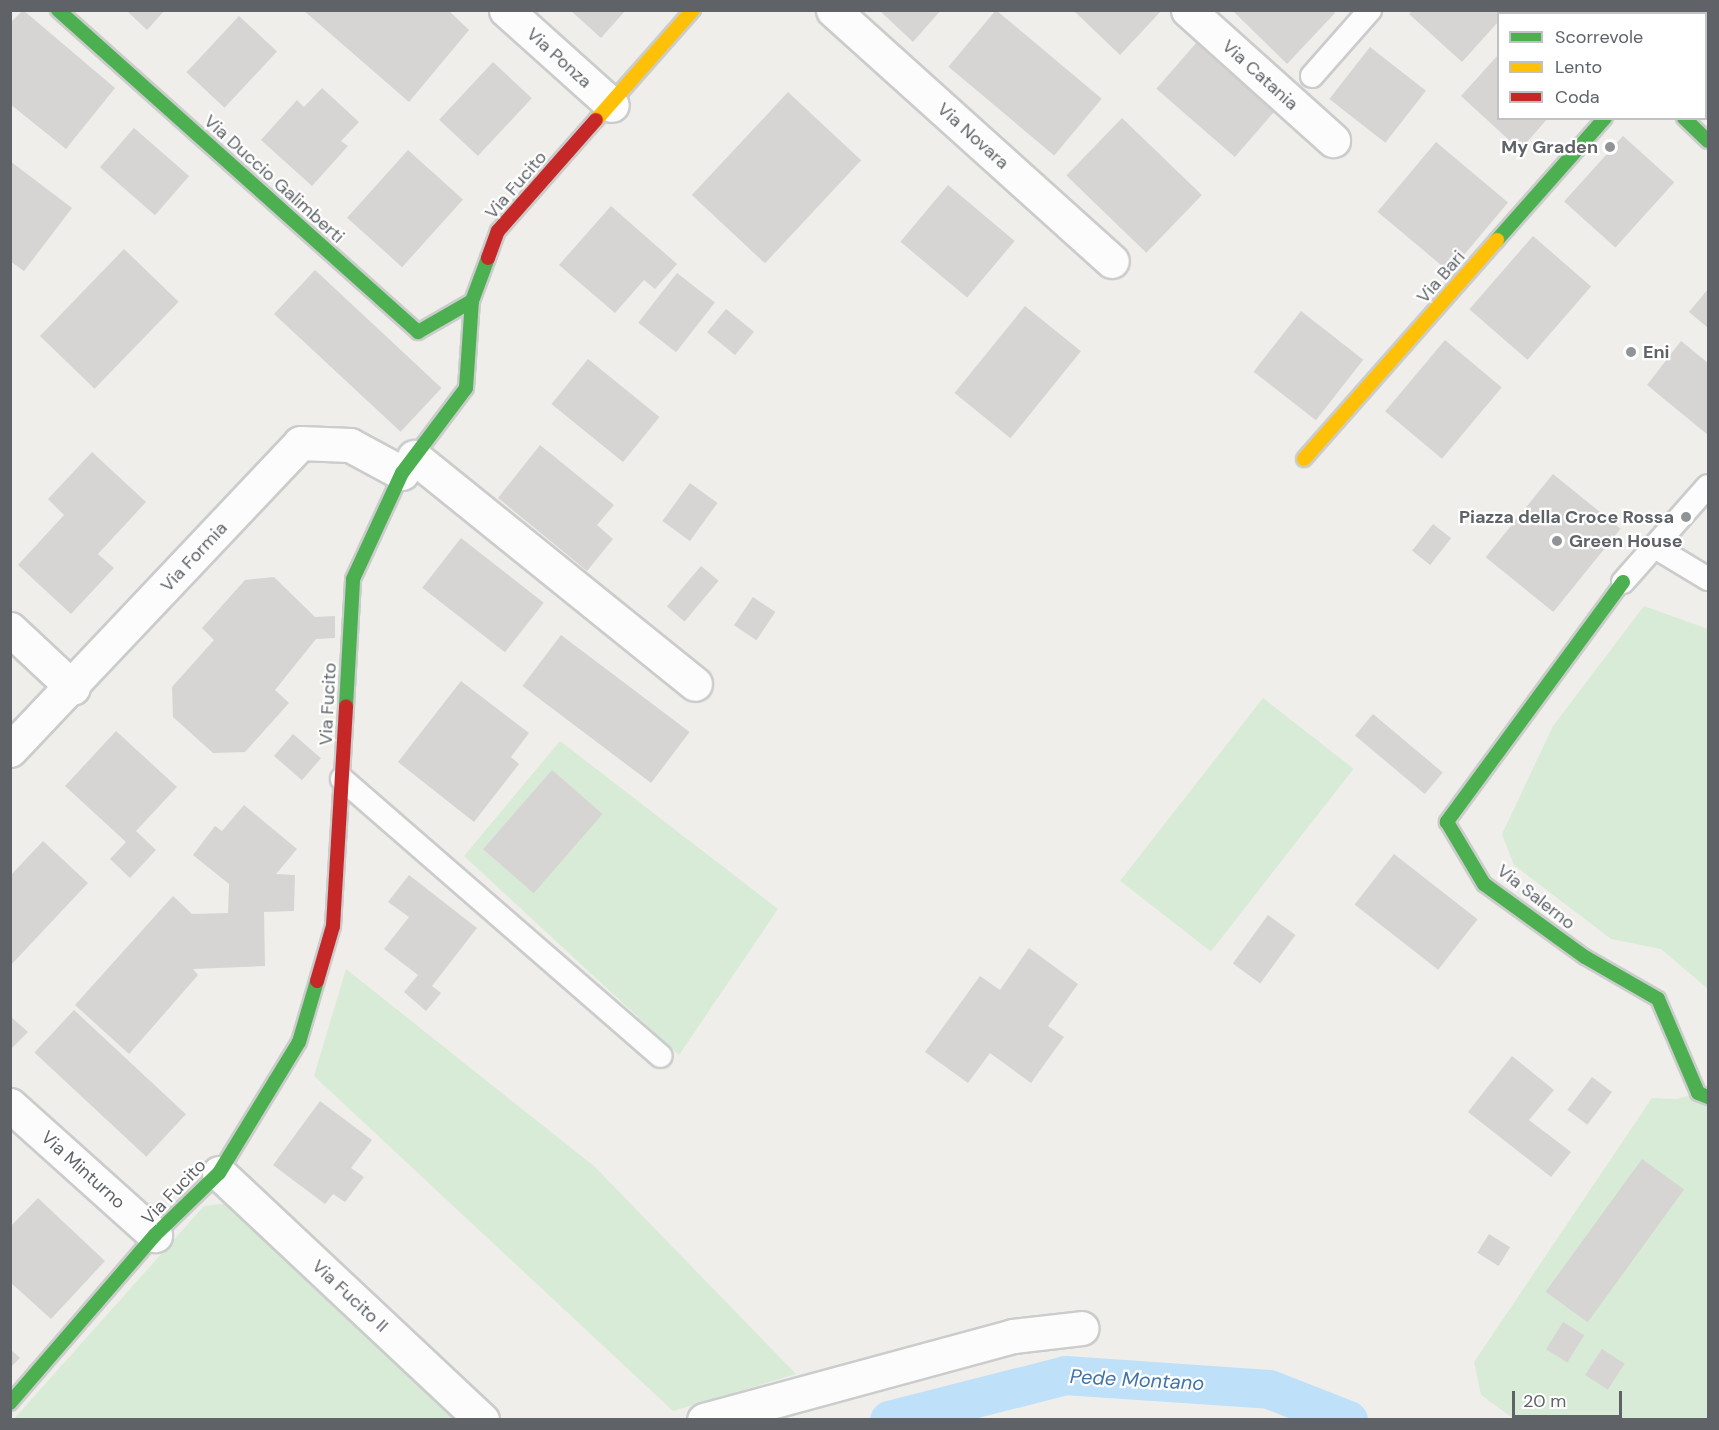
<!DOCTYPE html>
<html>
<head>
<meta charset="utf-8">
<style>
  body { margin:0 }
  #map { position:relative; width:1719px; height:1430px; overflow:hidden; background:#efeeea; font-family:"DM Sans",sans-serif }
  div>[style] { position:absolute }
  .green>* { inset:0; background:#d8ebd6; transform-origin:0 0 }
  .canal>* { height:39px; margin:-19.5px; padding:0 19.5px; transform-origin:19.5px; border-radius:19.5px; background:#bfe0f9 }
  .building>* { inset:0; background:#d6d5d3; transform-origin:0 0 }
  .roads { filter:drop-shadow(2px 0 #cbcccc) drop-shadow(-2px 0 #cbcccc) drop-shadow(0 2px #cbcccc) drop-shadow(0 -2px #cbcccc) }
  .lane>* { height:22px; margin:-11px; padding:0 11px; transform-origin:11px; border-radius:11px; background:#fdfcfc }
  .street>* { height:33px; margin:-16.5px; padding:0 16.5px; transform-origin:16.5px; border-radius:16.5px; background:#fdfcfc }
  .fast>* { height:14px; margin:-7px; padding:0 7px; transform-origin:7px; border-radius:7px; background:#4caf50 }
  .slow>* { height:14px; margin:-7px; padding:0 7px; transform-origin:7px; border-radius:7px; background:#ffc107 }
  .jam>* { height:14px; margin:-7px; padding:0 7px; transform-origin:7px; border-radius:7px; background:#c62828 }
  .dots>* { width:16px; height:16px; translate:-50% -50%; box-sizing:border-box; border:3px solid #fff; border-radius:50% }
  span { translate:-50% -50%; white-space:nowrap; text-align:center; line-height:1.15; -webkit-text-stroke:4.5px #fff; paint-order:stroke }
  .street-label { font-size:18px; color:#5f6368 }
  .poi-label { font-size:18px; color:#5f6368; font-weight:700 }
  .right { translate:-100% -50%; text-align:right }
  .left { translate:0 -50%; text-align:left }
  .water-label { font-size:20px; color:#4174aa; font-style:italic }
  .frame { position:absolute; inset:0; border:12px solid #5f6368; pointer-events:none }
  .legend { position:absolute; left:1497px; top:12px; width:210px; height:108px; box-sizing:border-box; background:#fff; border:2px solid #bfc1c3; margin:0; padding:8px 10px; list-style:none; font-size:18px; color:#5f6368 }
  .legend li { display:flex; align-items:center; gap:12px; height:30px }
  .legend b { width:30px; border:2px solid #bfc1c3 }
  .scale { position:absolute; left:1512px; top:1391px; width:110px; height:27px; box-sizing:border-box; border:3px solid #5f6368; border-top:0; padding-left:8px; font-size:18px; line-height:21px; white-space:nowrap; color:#5f6368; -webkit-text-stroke:4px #fff; paint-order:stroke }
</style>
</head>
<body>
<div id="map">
  <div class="green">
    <i style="clip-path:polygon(1644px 606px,1708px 629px,1708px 989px,1661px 949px,1611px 939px,1514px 865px,1502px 834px,1553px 726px)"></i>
    <i style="left:1263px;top:698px;width:115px;height:232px;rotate:38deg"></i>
    <i style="clip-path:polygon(560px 741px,778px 909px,679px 1055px,464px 856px)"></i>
    <i style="clip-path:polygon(346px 969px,595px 1167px,796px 1374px,673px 1411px,314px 1076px)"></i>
    <i style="clip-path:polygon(1708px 1090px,1708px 1419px,1514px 1419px,1481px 1395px,1474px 1362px,1652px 1098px,1677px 1099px)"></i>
    <i style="clip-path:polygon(230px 1203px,462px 1420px,13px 1420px,204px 1206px)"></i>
  </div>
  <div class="canal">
    <i style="left:889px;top:1420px;width:182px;rotate:-14.3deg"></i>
    <i style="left:1065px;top:1375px;width:204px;rotate:3.9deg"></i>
    <i style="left:1269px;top:1389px;width:85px;rotate:21.4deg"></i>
  </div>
  <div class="building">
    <i style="clip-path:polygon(23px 10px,115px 88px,66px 149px,10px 104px,10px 23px)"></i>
    <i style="clip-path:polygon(126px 10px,165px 10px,147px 30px)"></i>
    <i style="clip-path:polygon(303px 10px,448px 10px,469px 30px,409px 102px)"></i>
    <i style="clip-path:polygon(570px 10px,626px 10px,601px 38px)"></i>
    <i style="clip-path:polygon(879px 10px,941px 10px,913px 42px)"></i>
    <i style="left:996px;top:10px;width:138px;height:74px;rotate:40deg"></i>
    <i style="clip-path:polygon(1073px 10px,1162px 10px,1120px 55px)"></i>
    <i style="clip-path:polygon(1232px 10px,1333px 10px,1335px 13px,1287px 64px)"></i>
    <i style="clip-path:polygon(1413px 10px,1506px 10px,1508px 12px,1498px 14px,1498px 22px,1462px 62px,1409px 14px)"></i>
    <i style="clip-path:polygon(1708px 10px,1708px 89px,1703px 14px)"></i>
    <i style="left:239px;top:16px;width:52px;height:77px;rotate:43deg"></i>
    <i style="left:1197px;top:42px;width:104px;height:62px;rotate:41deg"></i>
    <i style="left:1370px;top:47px;width:71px;height:66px;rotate:38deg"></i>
    <i style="clip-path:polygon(1498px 55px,1498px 118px,1548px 118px,1520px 150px,1461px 96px)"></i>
    <i style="left:493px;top:62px;width:53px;height:79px;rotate:43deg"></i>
    <i style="clip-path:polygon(322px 88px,359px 122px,341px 141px,348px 146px,312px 186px,261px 140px,297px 100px,304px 107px)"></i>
    <i style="left:788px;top:92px;width:100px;height:141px;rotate:43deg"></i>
    <i style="left:1122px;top:118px;width:111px;height:80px;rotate:44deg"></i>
    <i style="left:134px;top:128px;width:73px;height:52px;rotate:41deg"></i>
    <i style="left:1623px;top:136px;width:69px;height:88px;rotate:42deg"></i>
    <i style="left:1436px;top:142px;width:94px;height:91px;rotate:40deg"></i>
    <i style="left:408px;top:150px;width:74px;height:91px;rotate:42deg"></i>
    <i style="clip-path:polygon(10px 161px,72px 208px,24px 271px,10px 261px)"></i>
    <i style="left:948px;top:185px;width:87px;height:74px;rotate:40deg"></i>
    <i style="clip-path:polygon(611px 206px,677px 264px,655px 289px,644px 280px,615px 313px,559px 265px)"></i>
    <i style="left:1533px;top:236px;width:77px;height:97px;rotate:41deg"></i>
    <i style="left:124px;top:249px;width:76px;height:121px;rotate:44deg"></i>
    <i style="left:315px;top:270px;width:173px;height:60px;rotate:43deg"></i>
    <i style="left:677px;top:273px;width:48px;height:63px;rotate:38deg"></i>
    <i style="clip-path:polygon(1708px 289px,1708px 328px,1689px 312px)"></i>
    <i style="left:1025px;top:306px;width:72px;height:112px;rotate:39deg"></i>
    <i style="left:726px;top:309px;width:36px;height:30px;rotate:39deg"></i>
    <i style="left:1301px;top:311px;width:79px;height:77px;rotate:38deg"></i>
    <i style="left:1445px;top:340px;width:74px;height:93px;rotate:40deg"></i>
    <i style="clip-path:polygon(1681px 341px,1708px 363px,1708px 435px,1647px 385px)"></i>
    <i style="left:588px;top:359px;width:92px;height:58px;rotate:39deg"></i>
    <i style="clip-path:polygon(540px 445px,614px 505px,597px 525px,613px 539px,587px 571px,498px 498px)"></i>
    <i style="clip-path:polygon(92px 452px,146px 502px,98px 554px,114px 568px,71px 614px,18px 565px,64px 515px,48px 499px)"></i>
    <i style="left:1553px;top:474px;width:87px;height:107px;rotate:39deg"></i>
    <i style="left:690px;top:483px;width:34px;height:47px;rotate:36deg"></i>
    <i style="left:1433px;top:524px;width:23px;height:34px;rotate:38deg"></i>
    <i style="left:461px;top:538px;width:105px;height:63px;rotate:38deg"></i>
    <i style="left:701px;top:566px;width:23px;height:53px;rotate:40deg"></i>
    <i style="clip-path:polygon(274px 577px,315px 617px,335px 616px,335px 638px,316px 639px,275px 690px,289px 703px,245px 752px,213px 753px,173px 717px,172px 687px,214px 640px,202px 628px,245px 580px)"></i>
    <i style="left:753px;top:597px;width:27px;height:34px;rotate:34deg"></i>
    <i style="left:561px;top:635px;width:161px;height:64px;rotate:37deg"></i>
    <i style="clip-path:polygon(461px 681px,529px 733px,511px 757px,519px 764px,474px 822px,398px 762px)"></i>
    <i style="left:1373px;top:714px;width:91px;height:28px;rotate:40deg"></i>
    <i style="clip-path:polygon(116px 731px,177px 787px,136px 831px,156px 850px,130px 878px,110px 859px,126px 842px,65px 786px)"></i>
    <i style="left:293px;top:734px;width:37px;height:29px;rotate:41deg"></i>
    <i style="left:552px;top:770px;width:67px;height:105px;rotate:41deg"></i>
    <i style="clip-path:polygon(244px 805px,297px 849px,276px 874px,295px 875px,294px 911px,264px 912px,265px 966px,193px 969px,198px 975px,129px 1054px,75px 1005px,173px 896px,192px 914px,228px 913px,229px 884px,193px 855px,215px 826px,222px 831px)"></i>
    <i style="clip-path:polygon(43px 841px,88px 883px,10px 966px,10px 876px)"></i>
    <i style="left:1394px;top:854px;width:106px;height:64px;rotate:38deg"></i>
    <i style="clip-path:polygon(409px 875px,477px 928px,432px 986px,441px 993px,426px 1011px,404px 992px,418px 975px,384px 949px,409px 917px,388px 902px)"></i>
    <i style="left:1268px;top:915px;width:34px;height:60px;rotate:36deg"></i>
    <i style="clip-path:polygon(1029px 948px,1078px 984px,1048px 1026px,1064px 1037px,1031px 1083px,990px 1053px,968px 1083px,925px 1052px,980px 976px,1000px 990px)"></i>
    <i style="left:74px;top:1010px;width:153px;height:58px;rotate:43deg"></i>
    <i style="clip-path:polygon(10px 1016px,28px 1032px,10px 1050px)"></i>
    <i style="clip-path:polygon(1512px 1056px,1554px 1090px,1529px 1120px,1571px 1152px,1551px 1177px,1468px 1112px)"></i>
    <i style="left:1592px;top:1077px;width:25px;height:41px;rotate:37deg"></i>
    <i style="clip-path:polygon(320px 1101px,372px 1140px,351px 1168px,364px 1177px,345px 1202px,333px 1194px,325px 1204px,273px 1165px)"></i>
    <i style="left:1642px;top:1159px;width:52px;height:164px;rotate:36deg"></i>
    <i style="clip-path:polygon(38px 1198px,105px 1261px,51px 1319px,10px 1282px,10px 1227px)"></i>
    <i style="left:1489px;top:1234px;width:25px;height:22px;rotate:32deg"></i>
    <i style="left:1563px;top:1322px;width:25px;height:32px;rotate:32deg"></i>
    <i style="clip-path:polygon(10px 1349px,20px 1358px,10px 1368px)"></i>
    <i style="left:1602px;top:1349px;width:27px;height:31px;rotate:33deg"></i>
  </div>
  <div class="roads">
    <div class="lane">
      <i style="left:1312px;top:76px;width:88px;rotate:-48.7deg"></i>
      <i style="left:1655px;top:547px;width:62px;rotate:31.1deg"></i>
      <i style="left:1623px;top:582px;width:128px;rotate:-48.5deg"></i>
      <i style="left:342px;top:779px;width:422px;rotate:41deg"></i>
    </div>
    <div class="street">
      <i style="left:506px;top:10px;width:142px;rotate:41.9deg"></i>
      <i style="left:833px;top:10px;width:375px;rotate:42deg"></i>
      <i style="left:1188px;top:10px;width:195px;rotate:41.9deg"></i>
      <i style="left:414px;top:457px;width:361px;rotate:38.9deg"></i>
      <i style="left:10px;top:629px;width:86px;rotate:43.1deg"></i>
      <i style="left:10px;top:750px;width:422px;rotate:-46.6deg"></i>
      <i style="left:300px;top:443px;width:50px;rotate:2.3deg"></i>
      <i style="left:350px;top:445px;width:59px;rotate:28.3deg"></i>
      <i style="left:10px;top:1105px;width:195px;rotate:41.9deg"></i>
      <i style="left:219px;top:1173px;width:361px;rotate:43.2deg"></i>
      <i style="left:704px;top:1420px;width:320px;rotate:-15.2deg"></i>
      <i style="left:1013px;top:1336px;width:69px;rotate:-6.6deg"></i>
    </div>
    <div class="fast">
      <i style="left:58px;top:10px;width:483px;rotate:41.8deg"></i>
      <i style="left:418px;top:332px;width:62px;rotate:-29.9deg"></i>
      <i style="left:1564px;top:10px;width:6px;rotate:45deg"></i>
      <i style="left:1684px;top:118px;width:33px;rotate:44deg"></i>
      <i style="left:1497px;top:240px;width:163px;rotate:-48.5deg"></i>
      <i style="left:1623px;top:582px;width:298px;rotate:126.3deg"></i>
      <i style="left:1447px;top:822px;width:72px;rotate:59.2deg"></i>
      <i style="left:1484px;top:884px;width:125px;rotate:35.9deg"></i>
      <i style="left:1585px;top:957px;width:84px;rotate:29.9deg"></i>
      <i style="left:1658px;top:999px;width:102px;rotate:66.9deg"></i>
      <i style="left:1698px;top:1093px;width:11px;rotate:22deg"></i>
      <i style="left:346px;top:706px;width:127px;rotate:-86.8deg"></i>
      <i style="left:353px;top:579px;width:117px;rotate:-65.2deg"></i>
      <i style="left:402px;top:473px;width:106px;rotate:-53deg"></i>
      <i style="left:466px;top:388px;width:87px;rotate:-86.1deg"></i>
      <i style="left:472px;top:301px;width:46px;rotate:-69.6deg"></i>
      <i style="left:10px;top:1403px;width:222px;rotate:-49.2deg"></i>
      <i style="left:155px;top:1235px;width:89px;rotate:-44.1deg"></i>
      <i style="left:219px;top:1173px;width:153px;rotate:-58.6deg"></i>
      <i style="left:299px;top:1042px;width:64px;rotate:-73.6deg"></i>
    </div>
    <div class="slow">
      <i style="left:596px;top:120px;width:147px;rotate:-48.6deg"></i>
      <i style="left:1304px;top:459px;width:292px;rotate:-48.6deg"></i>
    </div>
    <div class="jam">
      <i style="left:488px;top:258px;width:29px;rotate:-70deg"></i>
      <i style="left:498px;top:231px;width:148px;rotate:-48.6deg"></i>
      <i style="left:317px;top:981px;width:57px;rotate:-73.8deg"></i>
      <i style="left:333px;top:926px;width:220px;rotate:-86.6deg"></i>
    </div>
  </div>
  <div class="dots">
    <i style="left:1610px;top:147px;background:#919496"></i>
    <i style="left:1631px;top:352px;background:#919496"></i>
    <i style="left:1686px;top:517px;background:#919496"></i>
    <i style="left:1557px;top:541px;background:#919496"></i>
  </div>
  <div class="street-label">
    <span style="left:559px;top:58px;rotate:42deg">Via Ponza</span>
    <span style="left:1260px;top:75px;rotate:42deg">Via Catania</span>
    <span style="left:973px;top:136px;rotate:42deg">Via Novara</span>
    <span style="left:274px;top:179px;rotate:42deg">Via Duccio Galimberti</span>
    <span style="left:516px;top:185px;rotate:-49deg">Via Fucito</span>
    <span style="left:1441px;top:277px;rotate:-49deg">Via Bari</span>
    <span style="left:194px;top:557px;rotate:-47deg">Via Formia</span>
    <span style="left:328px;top:704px;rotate:-87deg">Via Fucito</span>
    <span style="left:1536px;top:897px;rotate:38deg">Via Salerno</span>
    <span style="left:83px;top:1170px;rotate:42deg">Via Minturno</span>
    <span style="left:174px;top:1192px;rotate:-46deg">Via Fucito</span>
    <span style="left:350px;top:1296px;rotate:43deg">Via Fucito II</span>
  </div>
  <div class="poi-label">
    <span class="right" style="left:1598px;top:147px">My Graden</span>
    <span class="left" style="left:1643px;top:352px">Eni</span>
    <span class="right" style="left:1674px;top:517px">Piazza della Croce Rossa</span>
    <span class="left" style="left:1569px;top:541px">Green House</span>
  </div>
  <div class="water-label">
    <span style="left:1137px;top:1380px;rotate:3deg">Pede Montano</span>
  </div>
  <div class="frame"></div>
  <ul class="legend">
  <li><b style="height:8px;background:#4caf50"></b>Scorrevole</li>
  <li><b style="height:8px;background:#ffc107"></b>Lento</li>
  <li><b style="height:8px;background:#c62828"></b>Coda</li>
  </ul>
  <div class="scale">20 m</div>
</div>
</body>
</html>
